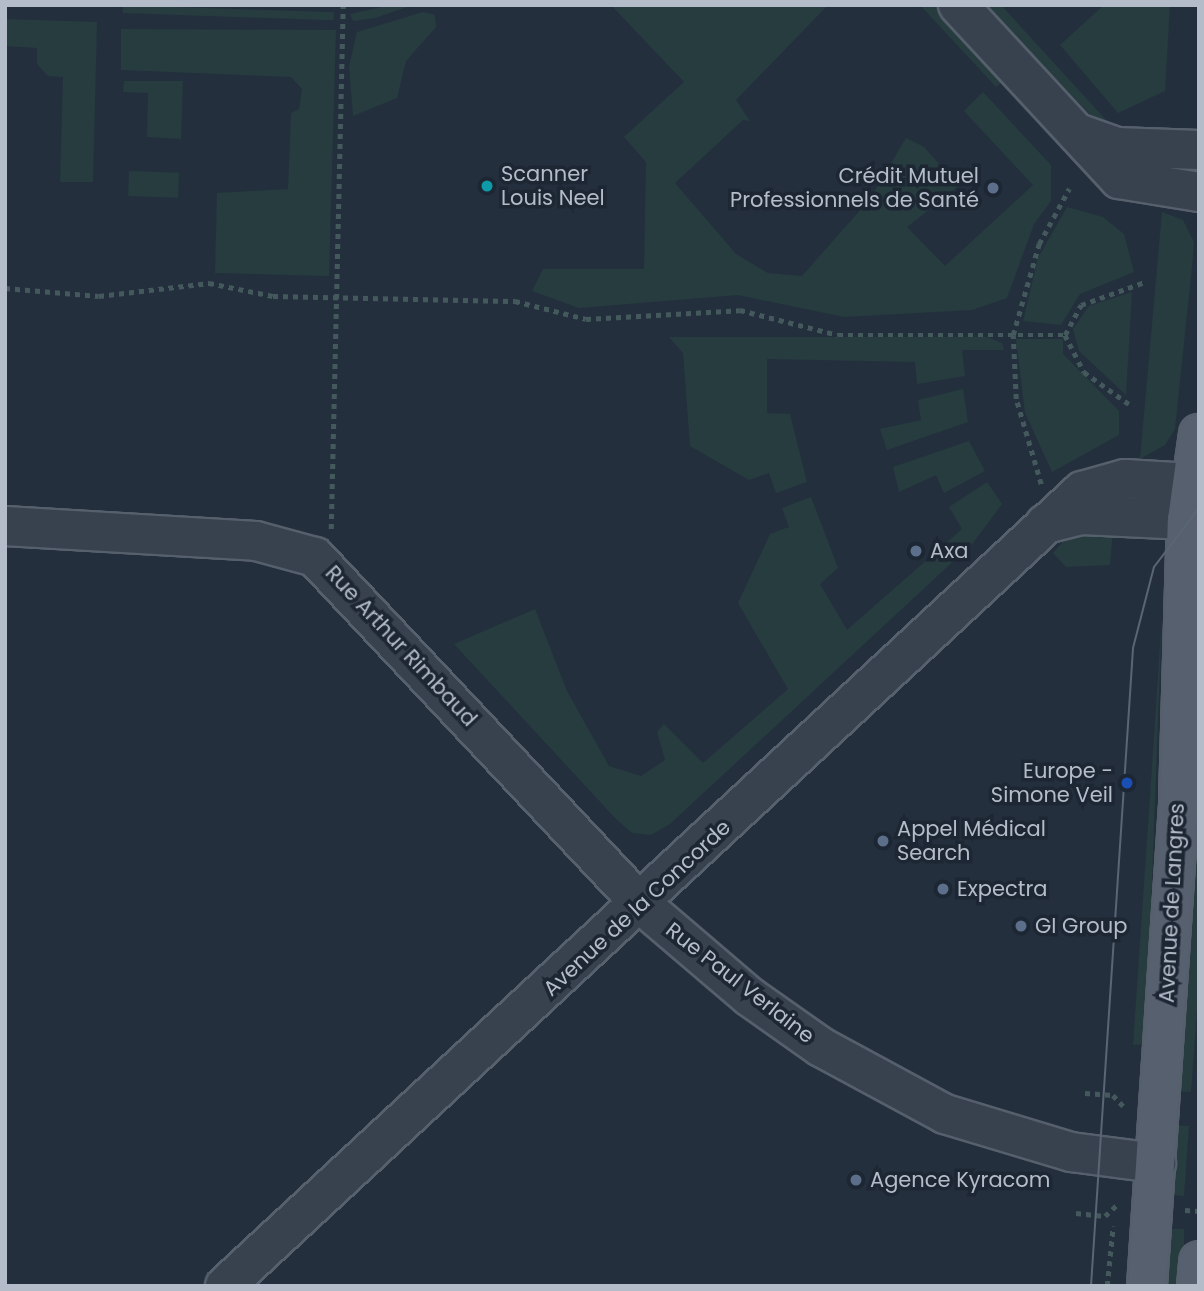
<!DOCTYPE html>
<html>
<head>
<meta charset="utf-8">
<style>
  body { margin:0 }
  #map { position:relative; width:1204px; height:1291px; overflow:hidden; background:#242f3e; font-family:Poppins,sans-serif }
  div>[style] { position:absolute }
  .green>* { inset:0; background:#263c3f; transform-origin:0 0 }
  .path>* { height:4.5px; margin-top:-2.25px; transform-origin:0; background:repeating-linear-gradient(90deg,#44595c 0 5px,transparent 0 10px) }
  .roads { filter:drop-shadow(2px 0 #565f6c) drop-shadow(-2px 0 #565f6c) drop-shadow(0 2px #565f6c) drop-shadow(0 -2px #565f6c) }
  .minor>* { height:38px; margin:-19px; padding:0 19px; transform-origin:19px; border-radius:19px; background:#38414e }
  .major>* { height:38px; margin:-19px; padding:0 19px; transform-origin:19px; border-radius:19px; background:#56606e }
  .tram>* { height:2px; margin:-1px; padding:0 1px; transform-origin:1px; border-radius:1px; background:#5a6575 }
  .dots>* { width:19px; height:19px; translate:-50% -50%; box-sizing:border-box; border:4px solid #1d2633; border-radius:50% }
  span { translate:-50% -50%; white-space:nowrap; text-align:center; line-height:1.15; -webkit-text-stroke:7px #1d2633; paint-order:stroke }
  .poi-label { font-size:21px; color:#b4bcc9 }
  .left { translate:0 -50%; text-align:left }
  .right { translate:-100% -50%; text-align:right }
  .street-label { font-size:21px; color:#b4bcc9 }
  .frame { position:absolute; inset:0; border:7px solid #b4bcc9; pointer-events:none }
</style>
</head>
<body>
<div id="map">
  <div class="green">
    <i style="left:123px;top:5px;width:211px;height:8px;rotate:2deg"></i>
    <i style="clip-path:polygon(390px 5px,413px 5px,375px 18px,353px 21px,350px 14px)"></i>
    <i style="clip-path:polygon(611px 5px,828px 5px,736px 100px,750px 121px,743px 120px,675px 183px,736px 254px,768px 273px,802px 276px,870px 199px,906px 138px,924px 147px,959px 186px,907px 227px,945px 266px,1033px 185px,964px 111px,983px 92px,1051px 165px,1051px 201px,1034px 224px,1007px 298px,972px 310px,844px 317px,738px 295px,579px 308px,532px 291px,543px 269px,644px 269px,646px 162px,624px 137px,684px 82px)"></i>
    <i style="clip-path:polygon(920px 5px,941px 5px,1003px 81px,996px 87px)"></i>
    <i style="clip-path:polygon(986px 5px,1001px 5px,1107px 121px,1095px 120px)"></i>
    <i style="clip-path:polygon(1104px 5px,1170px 5px,1165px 91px,1118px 113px,1060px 45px)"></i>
    <i style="clip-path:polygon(423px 12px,435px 15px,436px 27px,406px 61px,397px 98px,353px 116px,349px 66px,357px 32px)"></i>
    <i style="clip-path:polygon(5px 19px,97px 22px,93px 182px,60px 182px,63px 77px,48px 76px,37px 64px,37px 48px,5px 46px)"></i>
    <i style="clip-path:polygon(121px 29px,336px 30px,329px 276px,215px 273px,217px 193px,288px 189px,291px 113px,299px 109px,302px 89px,291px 77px,121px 70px)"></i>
    <i style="clip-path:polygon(124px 81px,183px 81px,181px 139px,147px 137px,148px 93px,123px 92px)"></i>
    <i style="left:129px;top:171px;width:50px;height:25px;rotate:2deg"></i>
    <i style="clip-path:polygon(1067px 207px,1103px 217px,1124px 234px,1134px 272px,1080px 294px,1061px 325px,1023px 321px,1038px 258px)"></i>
    <i style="clip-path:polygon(1162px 212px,1183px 220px,1194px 242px,1192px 267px,1175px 429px,1165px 445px,1140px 459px)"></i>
    <i style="clip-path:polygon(1132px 292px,1126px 395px,1079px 351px,1073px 329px,1089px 306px)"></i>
    <i style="clip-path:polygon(669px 337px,987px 337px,1002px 343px,1004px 350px,962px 350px,965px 376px,917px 384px,915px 362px,767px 359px,767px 413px,790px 414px,807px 482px,776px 493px,769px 473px,749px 480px,690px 446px,683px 353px)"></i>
    <i style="clip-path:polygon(1016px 339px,1063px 339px,1063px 354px,1119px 411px,1119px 435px,1052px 472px,1025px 413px)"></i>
    <i style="clip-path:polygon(963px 389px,968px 422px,887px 450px,880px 429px,921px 420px,918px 400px)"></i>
    <i style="clip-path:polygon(969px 441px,985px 471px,944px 493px,936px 475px,899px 492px,893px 467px)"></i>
    <i style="clip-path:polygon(987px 482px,1002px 504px,973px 543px,670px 824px,651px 835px,632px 833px,616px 819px,454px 644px,535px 609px,567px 691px,609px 766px,641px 776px,665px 760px,657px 732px,664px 724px,703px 763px,788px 689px,738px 603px,770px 534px,789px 527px,782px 508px,811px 497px,838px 568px,820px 584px,847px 630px,962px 529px,949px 507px)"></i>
    <i style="clip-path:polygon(1113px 530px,1110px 565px,1066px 567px,1053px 553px,1068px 536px)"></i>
    <i style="clip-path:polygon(1162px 613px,1146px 1044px,1133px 1045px,1154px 737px)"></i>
    <i style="clip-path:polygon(1199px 739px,1199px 984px,1191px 1092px,1175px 1091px)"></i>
    <i style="left:1173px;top:1125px;width:16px;height:70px;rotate:4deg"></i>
    <i style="left:1166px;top:1229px;width:18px;height:57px"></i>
  </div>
  <div class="path">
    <i style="left:5px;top:288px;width:94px;rotate:4.9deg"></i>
    <i style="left:99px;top:296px;width:111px;rotate:-6.7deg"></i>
    <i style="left:209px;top:283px;width:65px;rotate:11.5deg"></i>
    <i style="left:273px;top:296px;width:242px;rotate:1.2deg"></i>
    <i style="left:515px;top:301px;width:73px;rotate:14.2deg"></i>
    <i style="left:586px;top:319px;width:154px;rotate:-3.3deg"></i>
    <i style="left:740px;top:310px;width:101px;rotate:14.3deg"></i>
    <i style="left:838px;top:335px;width:227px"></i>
    <i style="left:1065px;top:335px;width:34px;rotate:-62deg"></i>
    <i style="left:1081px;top:305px;width:68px;rotate:-19.8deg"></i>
    <i style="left:1065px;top:335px;width:42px;rotate:62.8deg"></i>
    <i style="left:1084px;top:372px;width:60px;rotate:35.5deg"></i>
    <i style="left:1041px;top:484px;width:89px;rotate:-106.4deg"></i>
    <i style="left:1016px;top:399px;width:64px;rotate:-92.7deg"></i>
    <i style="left:1013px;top:335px;width:95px;rotate:-74.1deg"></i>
    <i style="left:1039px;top:244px;width:63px;rotate:-61.4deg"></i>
    <i style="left:331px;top:529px;width:524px;rotate:-88.69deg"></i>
    <i style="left:1085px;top:1093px;width:28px;rotate:4deg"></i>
    <i style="left:1113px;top:1095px;width:18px;rotate:47deg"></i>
    <i style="left:1185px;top:1210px;width:14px;rotate:4deg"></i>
    <i style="left:1076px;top:1213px;width:29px;rotate:6deg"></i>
    <i style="left:1105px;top:1216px;width:16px;rotate:-43deg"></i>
    <i style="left:1107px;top:1286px;width:60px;rotate:-84.3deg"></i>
  </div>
  <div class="roads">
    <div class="minor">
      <i style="left:958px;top:5px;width:237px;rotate:47.2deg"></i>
      <i style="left:1119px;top:179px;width:81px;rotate:9.2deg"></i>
      <i style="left:1077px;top:133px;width:42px;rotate:19.3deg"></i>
      <i style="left:1117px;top:147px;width:82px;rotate:2.1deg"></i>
      <i style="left:1045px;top:524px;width:38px;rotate:-14deg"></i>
      <i style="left:1082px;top:515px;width:105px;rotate:2.7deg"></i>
      <i style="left:5px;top:526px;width:251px;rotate:3.4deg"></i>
      <i style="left:256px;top:541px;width:61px;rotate:15.2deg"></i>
      <i style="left:315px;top:557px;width:476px;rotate:46.8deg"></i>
      <i style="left:641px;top:904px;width:143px;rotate:40.5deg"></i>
      <i style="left:750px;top:997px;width:87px;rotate:35.2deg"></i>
      <i style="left:821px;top:1047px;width:141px;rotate:28.4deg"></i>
      <i style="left:945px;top:1114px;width:132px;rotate:16.8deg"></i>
      <i style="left:1071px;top:1152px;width:86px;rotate:7.4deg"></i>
      <i style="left:225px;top:1286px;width:1169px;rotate:-42.85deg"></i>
      <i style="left:1082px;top:491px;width:45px;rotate:-15.6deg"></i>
      <i style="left:1125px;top:479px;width:66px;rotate:3.5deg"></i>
    </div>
    <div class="major">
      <i style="left:1147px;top:1286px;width:487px;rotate:-86.2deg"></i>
      <i style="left:1179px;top:800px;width:280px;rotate:-88.4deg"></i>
      <i style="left:1187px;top:520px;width:87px;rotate:-82.1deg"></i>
      <i style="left:1197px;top:1286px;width:25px;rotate:-85deg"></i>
    </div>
  </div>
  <div class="tram">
    <i style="left:1091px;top:1286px;width:639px;rotate:-86.23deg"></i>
    <i style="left:1133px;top:648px;width:84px;rotate:-75.5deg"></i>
    <i style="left:1154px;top:567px;width:74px;rotate:-52.7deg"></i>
  </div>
  <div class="dots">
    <i style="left:487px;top:186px;background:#0f9aa8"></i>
    <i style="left:993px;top:188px;background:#5c6f8a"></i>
    <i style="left:916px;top:551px;background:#5c6f8a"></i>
    <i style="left:1127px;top:783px;background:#1a4fb4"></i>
    <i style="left:883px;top:841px;background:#5c6f8a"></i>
    <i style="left:943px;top:889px;background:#5c6f8a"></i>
    <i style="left:1021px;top:926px;background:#5c6f8a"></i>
    <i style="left:856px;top:1180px;background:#5c6f8a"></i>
  </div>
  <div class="poi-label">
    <span class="left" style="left:501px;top:186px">Scanner<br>Louis Neel</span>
    <span class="right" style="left:979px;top:188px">Crédit Mutuel<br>Professionnels de Santé</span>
    <span class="left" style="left:930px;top:551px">Axa</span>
    <span class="right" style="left:1113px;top:783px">Europe -<br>Simone Veil</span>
    <span class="left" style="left:897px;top:841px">Appel Médical<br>Search</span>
    <span class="left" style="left:957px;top:889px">Expectra</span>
    <span class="left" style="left:1035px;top:926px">GI Group</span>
    <span class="left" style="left:870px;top:1180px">Agence Kyracom</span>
  </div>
  <div class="street-label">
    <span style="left:401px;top:646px;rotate:47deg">Rue Arthur Rimbaud</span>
    <span style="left:1172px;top:903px;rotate:-87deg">Avenue de Langres</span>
    <span style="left:637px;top:908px;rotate:-43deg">Avenue de la Concorde</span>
    <span style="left:740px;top:983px;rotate:38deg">Rue Paul Verlaine</span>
  </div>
  <div class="frame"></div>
</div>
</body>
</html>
